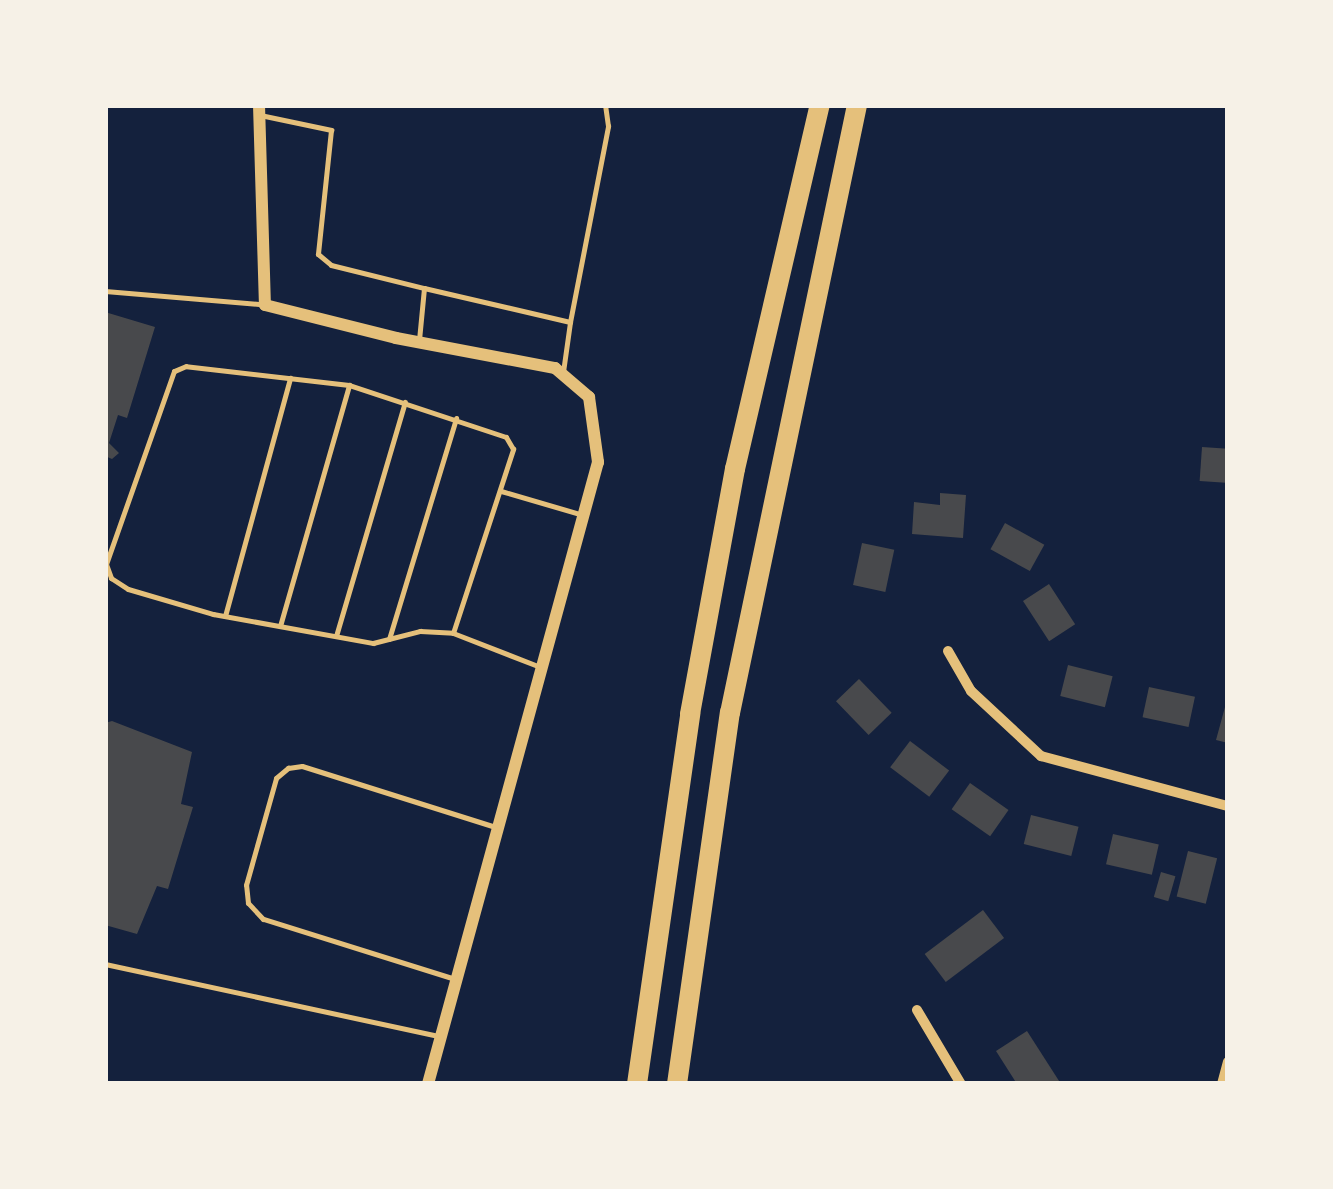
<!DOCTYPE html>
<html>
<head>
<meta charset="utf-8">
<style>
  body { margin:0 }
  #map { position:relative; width:1333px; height:1189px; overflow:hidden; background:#14213d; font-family:"Golos Text",sans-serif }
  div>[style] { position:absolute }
  .building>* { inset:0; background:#48494c; transform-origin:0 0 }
  .service>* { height:5px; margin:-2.5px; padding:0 2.5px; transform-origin:2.5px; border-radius:2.5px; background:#e5c07b }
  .minor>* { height:10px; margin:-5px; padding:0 5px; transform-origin:5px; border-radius:5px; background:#e5c07b }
  .tertiary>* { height:12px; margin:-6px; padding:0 6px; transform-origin:6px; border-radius:6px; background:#e5c07b }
  .motorway>* { height:20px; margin:-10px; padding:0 10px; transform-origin:10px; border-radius:10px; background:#e5c07b }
  span { translate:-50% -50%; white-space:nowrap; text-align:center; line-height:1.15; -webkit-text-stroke:8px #f6f1e7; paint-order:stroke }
  .frame { position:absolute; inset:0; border:108px solid #f6f1e7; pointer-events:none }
</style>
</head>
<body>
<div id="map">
  <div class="building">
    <i style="clip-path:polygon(105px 312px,155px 327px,127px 418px,118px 415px,109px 443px,119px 453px,112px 459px,105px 456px)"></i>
    <i style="left:1202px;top:447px;width:26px;height:34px;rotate:4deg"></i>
    <i style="clip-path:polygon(940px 493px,966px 495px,963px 538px,912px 534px,914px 502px,940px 505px)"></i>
    <i style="left:1005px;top:523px;width:45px;height:30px;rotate:29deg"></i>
    <i style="left:862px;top:543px;width:33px;height:43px;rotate:12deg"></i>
    <i style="left:1049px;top:584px;width:48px;height:31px;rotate:57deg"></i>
    <i style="left:1068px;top:665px;width:46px;height:32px;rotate:14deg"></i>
    <i style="left:859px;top:679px;width:47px;height:32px;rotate:46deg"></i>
    <i style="left:1149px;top:687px;width:47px;height:31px;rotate:12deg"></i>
    <i style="clip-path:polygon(1228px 696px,1228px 743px,1216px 740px)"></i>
    <i style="clip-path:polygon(112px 721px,192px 752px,181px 804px,193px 807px,168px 889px,157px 886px,137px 934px,105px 925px,105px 723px)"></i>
    <i style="left:910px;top:741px;width:49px;height:33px;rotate:37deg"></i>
    <i style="left:970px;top:783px;width:47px;height:32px;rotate:35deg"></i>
    <i style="left:1031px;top:815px;width:49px;height:30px;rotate:14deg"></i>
    <i style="left:1113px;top:834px;width:47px;height:31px;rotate:13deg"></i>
    <i style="left:1188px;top:851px;width:30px;height:47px;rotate:14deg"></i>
    <i style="left:1161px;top:872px;width:15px;height:26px;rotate:16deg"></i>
    <i style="left:983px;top:910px;width:35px;height:73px;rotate:53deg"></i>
    <i style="clip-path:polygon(1027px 1031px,1061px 1084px,1017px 1084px,996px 1051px)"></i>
  </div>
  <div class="service">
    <i style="left:260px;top:115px;width:73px;rotate:11.9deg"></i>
    <i style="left:331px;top:130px;width:125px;rotate:96deg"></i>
    <i style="left:318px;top:254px;width:17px;rotate:40deg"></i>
    <i style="left:331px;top:265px;width:96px;rotate:13.9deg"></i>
    <i style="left:424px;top:288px;width:52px;rotate:95.5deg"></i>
    <i style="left:424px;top:288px;width:150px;rotate:13.1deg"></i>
    <i style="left:570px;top:322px;width:200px;rotate:-79deg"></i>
    <i style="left:608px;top:126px;width:21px;rotate:-98deg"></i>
    <i style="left:105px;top:291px;width:157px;rotate:4.8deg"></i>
    <i style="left:563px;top:372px;width:50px;rotate:-82deg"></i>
    <i style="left:501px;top:491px;width:85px;rotate:16.3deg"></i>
    <i style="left:225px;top:616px;width:247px;rotate:-74.7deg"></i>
    <i style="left:280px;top:626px;width:251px;rotate:-74deg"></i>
    <i style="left:453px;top:633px;width:194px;rotate:-71.9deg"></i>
    <i style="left:513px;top:449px;width:14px;rotate:-120deg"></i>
    <i style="left:506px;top:437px;width:165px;rotate:-161.7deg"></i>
    <i style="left:349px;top:385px;width:164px;rotate:-173.4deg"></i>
    <i style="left:186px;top:366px;width:13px;rotate:157deg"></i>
    <i style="left:174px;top:371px;width:205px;rotate:109.4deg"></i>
    <i style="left:106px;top:564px;width:15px;rotate:70deg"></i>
    <i style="left:111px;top:578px;width:20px;rotate:33deg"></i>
    <i style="left:128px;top:589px;width:89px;rotate:16.4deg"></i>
    <i style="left:213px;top:614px;width:163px;rotate:10.3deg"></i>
    <i style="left:373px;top:643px;width:49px;rotate:-14.3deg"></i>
    <i style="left:420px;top:631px;width:33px;rotate:3deg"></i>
    <i style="left:453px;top:633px;width:93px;rotate:21.3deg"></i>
    <i style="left:336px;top:636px;width:244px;rotate:-73.6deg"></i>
    <i style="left:389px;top:639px;width:231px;rotate:-73.1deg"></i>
    <i style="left:105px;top:964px;width:341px;rotate:12.2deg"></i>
    <i style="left:455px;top:979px;width:201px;rotate:-162.6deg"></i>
    <i style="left:263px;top:919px;width:22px;rotate:-133deg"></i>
    <i style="left:248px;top:903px;width:18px;rotate:-96deg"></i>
    <i style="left:246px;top:885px;width:111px;rotate:-74.3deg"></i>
    <i style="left:276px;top:778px;width:16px;rotate:-40deg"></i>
    <i style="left:288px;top:768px;width:14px;rotate:-8deg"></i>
    <i style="left:302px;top:766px;width:202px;rotate:17.5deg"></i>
  </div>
  <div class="minor">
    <i style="left:948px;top:651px;width:46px;rotate:60.1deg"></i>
    <i style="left:971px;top:691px;width:96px;rotate:42.9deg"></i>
    <i style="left:1041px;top:756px;width:194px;rotate:15deg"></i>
    <i style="left:917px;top:1010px;width:86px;rotate:59.3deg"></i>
    <i style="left:1222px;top:1084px;width:23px;rotate:-75deg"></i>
  </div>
  <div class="tertiary">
    <i style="left:259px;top:105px;width:200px;rotate:88.3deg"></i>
    <i style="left:265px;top:305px;width:135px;rotate:14.1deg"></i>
    <i style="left:396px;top:338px;width:162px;rotate:10.7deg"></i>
    <i style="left:555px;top:368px;width:45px;rotate:40.5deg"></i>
    <i style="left:589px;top:397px;width:66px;rotate:82.1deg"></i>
    <i style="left:598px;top:462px;width:645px;rotate:105.29deg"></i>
  </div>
  <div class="motorway">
    <i style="left:637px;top:1084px;width:374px;rotate:-81.8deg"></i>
    <i style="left:690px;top:714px;width:249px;rotate:-79.6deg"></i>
    <i style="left:735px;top:469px;width:374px;rotate:-76.9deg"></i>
    <i style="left:677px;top:1084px;width:375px;rotate:-81.9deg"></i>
    <i style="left:730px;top:713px;width:621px;rotate:-78.2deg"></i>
  </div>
  <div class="frame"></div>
</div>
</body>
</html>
